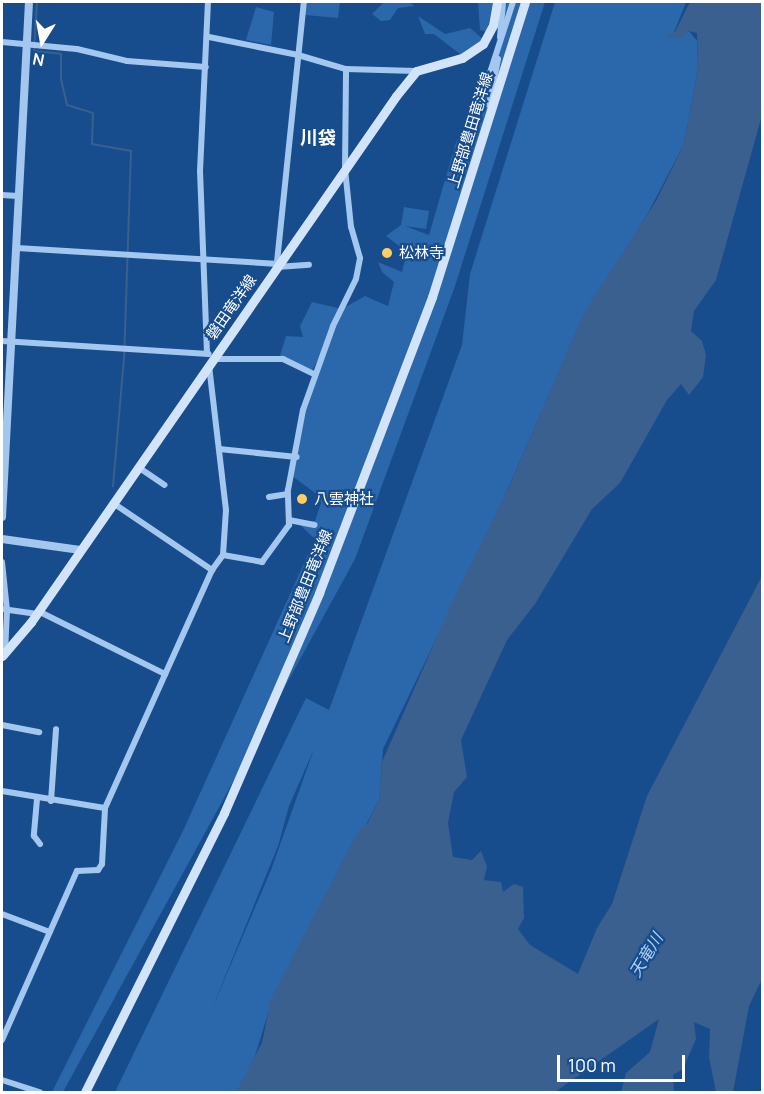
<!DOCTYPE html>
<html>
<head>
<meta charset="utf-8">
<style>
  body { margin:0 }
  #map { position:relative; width:764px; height:1094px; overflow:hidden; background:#184d8d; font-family:Manrope,"Noto Sans JP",sans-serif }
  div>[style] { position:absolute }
  .green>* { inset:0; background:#2b67ab }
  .water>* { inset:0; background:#39608e }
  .stream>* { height:2px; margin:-1px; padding:0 1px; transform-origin:1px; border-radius:1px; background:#39608e }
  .minor>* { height:6px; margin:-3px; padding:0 3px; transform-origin:3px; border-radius:3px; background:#a4c7ef }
  .tertiary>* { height:8px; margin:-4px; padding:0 4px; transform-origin:4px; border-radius:4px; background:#a4c7ef }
  .secondary>* { height:9px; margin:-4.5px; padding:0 4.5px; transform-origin:4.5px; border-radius:4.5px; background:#d1e4fa }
  .dots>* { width:16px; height:16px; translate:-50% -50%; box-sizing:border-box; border:3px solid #184d8d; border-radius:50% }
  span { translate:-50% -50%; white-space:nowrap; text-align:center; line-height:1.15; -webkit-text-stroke:4.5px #184d8d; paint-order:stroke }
  .street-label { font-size:15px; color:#fff }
  .poi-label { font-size:15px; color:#fff }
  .left { translate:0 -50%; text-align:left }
  .water-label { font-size:16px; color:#afd1f6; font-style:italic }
  .quarter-label { font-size:18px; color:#fff; font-weight:700 }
  .frame { position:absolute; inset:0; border:3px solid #fff; pointer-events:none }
  .north { position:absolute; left:12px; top:12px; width:60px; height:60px; -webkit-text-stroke:4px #184d8d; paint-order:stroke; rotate:191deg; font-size:16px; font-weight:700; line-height:24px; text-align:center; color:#fff }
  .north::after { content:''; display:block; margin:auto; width:21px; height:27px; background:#fff; clip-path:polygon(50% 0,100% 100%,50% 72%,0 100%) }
  .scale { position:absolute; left:557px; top:1055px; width:128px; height:27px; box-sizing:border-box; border:3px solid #fff; border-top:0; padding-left:8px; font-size:18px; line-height:21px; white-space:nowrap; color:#fff; -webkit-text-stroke:4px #184d8d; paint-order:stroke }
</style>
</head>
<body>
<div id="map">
  <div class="green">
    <i style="clip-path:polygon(307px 2px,340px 2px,338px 18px,305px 15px)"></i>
    <i style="clip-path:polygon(384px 2px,409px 2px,414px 6px,398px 8px,390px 20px,381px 21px,372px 14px)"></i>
    <i style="clip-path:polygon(478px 2px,493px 2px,487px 32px,480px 30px)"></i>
    <i style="clip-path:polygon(507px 2px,545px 2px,455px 286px,355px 559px,63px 1092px,52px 1092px,183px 831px,315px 539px,299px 524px,315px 521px,321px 503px,318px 495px,292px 476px,305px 403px,320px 356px,311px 372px,279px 359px,286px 336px,303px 337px,300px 326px,312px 302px,342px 309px,365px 296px,388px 306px,394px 282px,382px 272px,378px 262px,402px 272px,407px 252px,386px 236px,401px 225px,404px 207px,429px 211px,426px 229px,405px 226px,429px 235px,456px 142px,470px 126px,490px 67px)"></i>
    <i style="clip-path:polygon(evenodd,555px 2px,686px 2px,673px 35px,689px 31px,697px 41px,698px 69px,684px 144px,648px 213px,579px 326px,500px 507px,383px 749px,379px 800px,270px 1007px,255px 1056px,239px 1092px,115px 1092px,306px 698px,329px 710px,462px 345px,470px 274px,555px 2px,314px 749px,271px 870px,211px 1011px,278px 846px,289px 806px,314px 749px)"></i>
    <i style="clip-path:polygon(256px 7px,274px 12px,271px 45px,246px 40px)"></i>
    <i style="clip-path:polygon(418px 16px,445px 34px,470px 28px,483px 39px,464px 57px,434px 34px,425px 34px)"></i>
  </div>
  <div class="water">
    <i style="clip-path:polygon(690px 2px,762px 2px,762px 115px,716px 280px,694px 311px,691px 331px,702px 341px,706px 355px,703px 377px,689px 395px,681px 384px,667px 400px,620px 483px,592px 509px,535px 604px,507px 640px,461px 740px,467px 777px,454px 792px,448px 823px,453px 857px,472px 860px,481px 851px,487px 866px,484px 880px,501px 882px,503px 892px,514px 884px,523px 887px,524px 918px,518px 929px,530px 945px,578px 974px,597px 928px,612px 904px,647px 796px,762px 576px,762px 979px,749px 1006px,733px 1092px,716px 1092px,709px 1057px,710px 1029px,694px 1022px,696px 1039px,683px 1069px,673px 1075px,674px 1092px,621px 1092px,626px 1073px,650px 1052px,659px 1019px,555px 1092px,236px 1092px,262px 1043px,271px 999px,358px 831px,367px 824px,379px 800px,382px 762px,451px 605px,509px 487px,584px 313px,656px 201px,684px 144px,698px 69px,697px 33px,689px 31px,680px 39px,666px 36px,675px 32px)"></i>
  </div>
  <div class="stream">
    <i style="left:37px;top:2px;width:49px;rotate:93.5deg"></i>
    <i style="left:34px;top:51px;width:27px;rotate:6deg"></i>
    <i style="left:61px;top:54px;width:25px;rotate:90deg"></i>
    <i style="left:61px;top:79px;width:27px;rotate:77deg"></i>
    <i style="left:67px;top:105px;width:27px;rotate:17deg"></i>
    <i style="left:93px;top:113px;width:31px;rotate:92deg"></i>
    <i style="left:92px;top:144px;width:40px;rotate:10deg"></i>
    <i style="left:131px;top:151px;width:207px;rotate:91.9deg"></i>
    <i style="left:124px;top:358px;width:129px;rotate:94.9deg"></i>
  </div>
  <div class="minor">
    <i style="left:209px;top:37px;width:91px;rotate:11.4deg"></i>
    <i style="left:298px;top:55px;width:50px;rotate:16.3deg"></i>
    <i style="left:346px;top:69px;width:70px;rotate:1.6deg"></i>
    <i style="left:500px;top:37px;width:35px;rotate:-85deg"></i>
    <i style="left:2px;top:42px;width:75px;rotate:5.3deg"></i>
    <i style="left:77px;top:49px;width:51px;rotate:13.5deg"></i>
    <i style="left:127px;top:61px;width:79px;rotate:4.3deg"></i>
    <i style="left:489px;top:105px;width:47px;rotate:-78.9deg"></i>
    <i style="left:473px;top:125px;width:129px;rotate:-72deg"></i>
    <i style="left:2px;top:195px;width:16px;rotate:4deg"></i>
    <i style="left:17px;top:248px;width:262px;rotate:3.5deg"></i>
    <i style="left:277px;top:262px;width:261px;rotate:-84.1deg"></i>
    <i style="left:277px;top:267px;width:32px;rotate:-4deg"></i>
    <i style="left:2px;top:341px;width:207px;rotate:3.6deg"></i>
    <i style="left:207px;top:353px;width:182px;rotate:-92.2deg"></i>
    <i style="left:200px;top:171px;width:169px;rotate:-87.3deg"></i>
    <i style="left:213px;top:359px;width:70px"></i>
    <i style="left:283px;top:359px;width:34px;rotate:26deg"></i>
    <i style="left:219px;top:449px;width:78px;rotate:5.9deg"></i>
    <i style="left:138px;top:467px;width:32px;rotate:34deg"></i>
    <i style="left:269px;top:497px;width:19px;rotate:-9deg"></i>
    <i style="left:113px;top:503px;width:120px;rotate:34.1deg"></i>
    <i style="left:289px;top:520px;width:26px;rotate:11deg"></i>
    <i style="left:223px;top:555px;width:40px;rotate:10deg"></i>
    <i style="left:262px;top:562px;width:46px;rotate:-53.9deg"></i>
    <i style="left:289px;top:525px;width:35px;rotate:-92deg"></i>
    <i style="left:288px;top:490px;width:81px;rotate:-79.4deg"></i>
    <i style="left:303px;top:410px;width:89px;rotate:-70.3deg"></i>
    <i style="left:333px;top:326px;width:52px;rotate:-63.9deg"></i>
    <i style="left:356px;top:279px;width:21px;rotate:-79deg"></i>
    <i style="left:360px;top:258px;width:32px;rotate:-106deg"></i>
    <i style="left:351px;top:227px;width:58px;rotate:-95.9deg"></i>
    <i style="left:345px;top:169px;width:100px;rotate:-89.4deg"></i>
    <i style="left:2px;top:562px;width:48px;rotate:84.1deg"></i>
    <i style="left:7px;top:610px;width:43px;rotate:92.7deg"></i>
    <i style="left:2px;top:609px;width:34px;rotate:8deg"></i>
    <i style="left:38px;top:611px;width:142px;rotate:26.4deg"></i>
    <i style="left:2px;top:725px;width:38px;rotate:11deg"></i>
    <i style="left:2px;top:791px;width:104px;rotate:9.4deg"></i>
    <i style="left:37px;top:799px;width:37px;rotate:95deg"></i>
    <i style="left:34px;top:836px;width:10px;rotate:53deg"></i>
    <i style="left:51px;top:801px;width:72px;rotate:-86deg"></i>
    <i style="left:2px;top:914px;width:51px;rotate:20.6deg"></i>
    <i style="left:2px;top:1040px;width:185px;rotate:-66.1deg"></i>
    <i style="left:77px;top:871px;width:21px;rotate:-3deg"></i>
    <i style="left:98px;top:870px;width:7px;rotate:-56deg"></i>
    <i style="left:102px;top:864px;width:56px;rotate:-86.9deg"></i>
    <i style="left:105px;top:808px;width:261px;rotate:-65.8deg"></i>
    <i style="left:212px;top:570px;width:19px;rotate:-54deg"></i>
    <i style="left:223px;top:555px;width:45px;rotate:-86.2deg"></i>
    <i style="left:226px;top:510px;width:145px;rotate:-96.7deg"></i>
    <i style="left:2px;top:1080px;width:40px;rotate:18deg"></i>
  </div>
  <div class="tertiary">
    <i style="left:2px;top:517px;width:516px;rotate:-87deg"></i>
    <i style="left:2px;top:539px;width:79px;rotate:8deg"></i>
  </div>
  <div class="secondary">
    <i style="left:2px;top:656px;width:45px;rotate:-49.5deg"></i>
    <i style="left:31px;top:622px;width:640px;rotate:-55.24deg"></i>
    <i style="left:396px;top:96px;width:32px;rotate:-51deg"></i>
    <i style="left:416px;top:71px;width:48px;rotate:-15.8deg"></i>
    <i style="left:462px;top:58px;width:25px;rotate:-34deg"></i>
    <i style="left:483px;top:44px;width:21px;rotate:-62deg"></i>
    <i style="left:493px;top:25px;width:23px;rotate:-80deg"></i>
    <i style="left:85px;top:1092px;width:312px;rotate:-63.5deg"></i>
    <i style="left:224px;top:813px;width:240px;rotate:-66.6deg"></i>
    <i style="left:319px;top:593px;width:317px;rotate:-69.1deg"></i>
    <i style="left:432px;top:297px;width:309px;rotate:-72.5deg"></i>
  </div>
  <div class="dots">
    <i style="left:387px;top:253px;background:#ffce61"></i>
    <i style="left:302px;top:499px;background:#ffce61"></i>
  </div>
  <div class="street-label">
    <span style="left:470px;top:130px;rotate:-73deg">上野部豊田竜洋線</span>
    <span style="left:231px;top:307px;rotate:-55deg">磐田竜洋線</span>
    <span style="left:305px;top:586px;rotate:-68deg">上野部豊田竜洋線</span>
  </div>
  <div class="poi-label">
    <span class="left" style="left:399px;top:253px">松林寺</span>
    <span class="left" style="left:314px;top:499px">八雲神社</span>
  </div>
  <div class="water-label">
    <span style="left:646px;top:955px;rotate:-59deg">天竜川</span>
  </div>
  <div class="quarter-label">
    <span style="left:318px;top:137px">川袋</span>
  </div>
  <div class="frame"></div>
  <div class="north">N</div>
  <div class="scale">100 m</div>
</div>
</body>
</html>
